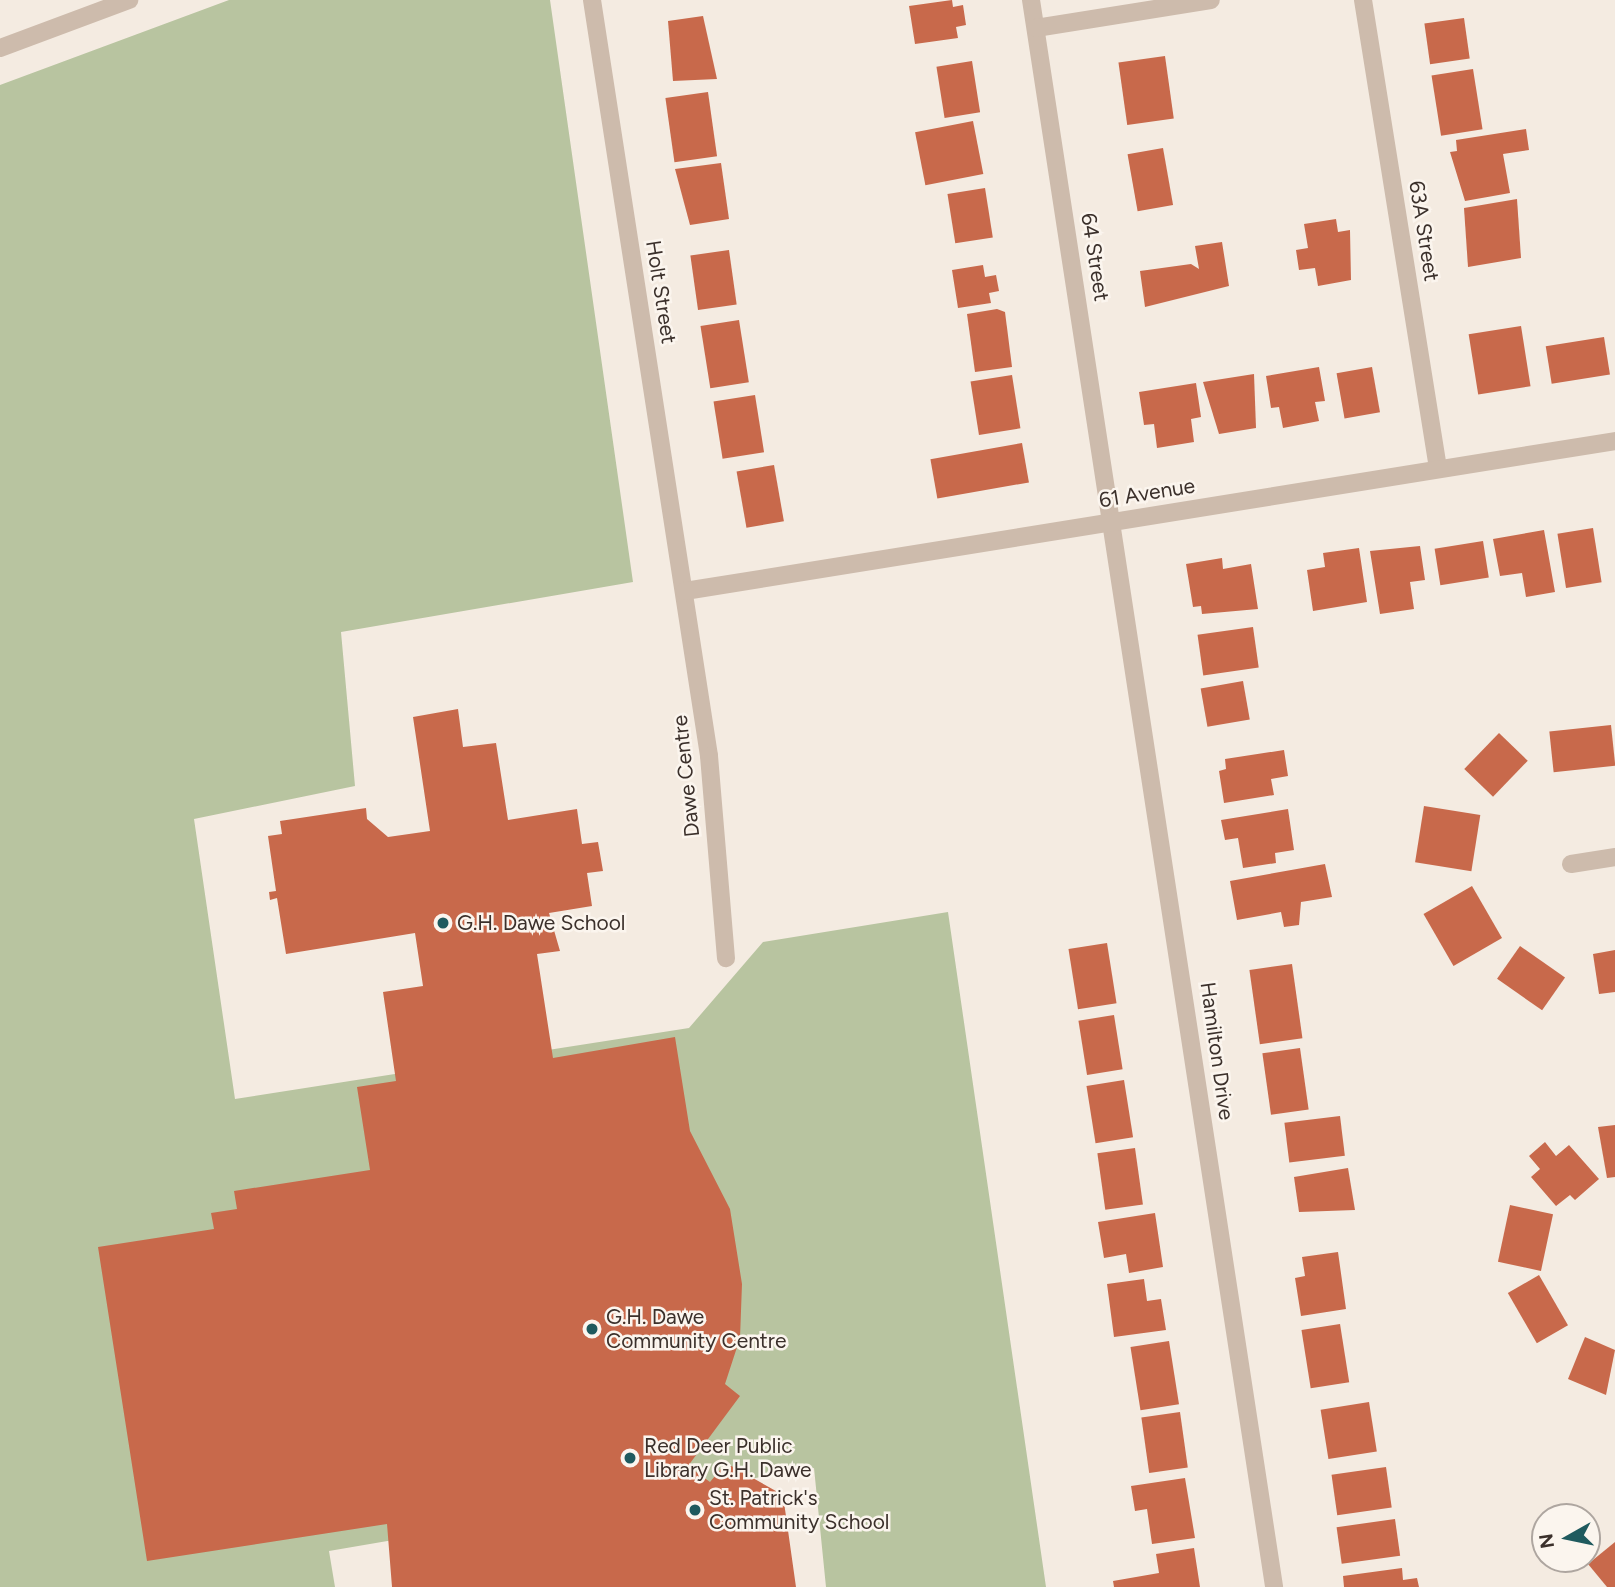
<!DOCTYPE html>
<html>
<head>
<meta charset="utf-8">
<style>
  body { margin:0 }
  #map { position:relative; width:1615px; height:1587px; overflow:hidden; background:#f4ebe1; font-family:Figtree,sans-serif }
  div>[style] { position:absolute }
  .green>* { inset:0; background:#b8c4a0 }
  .building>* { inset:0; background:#c8694b; transform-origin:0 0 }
  .minor>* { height:18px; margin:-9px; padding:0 9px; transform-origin:9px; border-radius:9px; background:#cdbbac }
  .dots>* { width:19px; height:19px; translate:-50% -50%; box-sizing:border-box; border:4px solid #fbf5ee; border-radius:50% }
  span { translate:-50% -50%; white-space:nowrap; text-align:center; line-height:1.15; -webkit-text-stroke:5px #fbf5ee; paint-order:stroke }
  .street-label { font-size:21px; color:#3b302b }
  .poi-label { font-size:21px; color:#3b302b }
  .left { translate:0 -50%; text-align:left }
  .north { position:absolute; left:1531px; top:1503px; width:70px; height:70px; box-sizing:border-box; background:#fbf5ee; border:2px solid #aea6a0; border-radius:50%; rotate:261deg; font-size:19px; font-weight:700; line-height:28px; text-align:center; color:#3b302b }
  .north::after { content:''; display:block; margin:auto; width:24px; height:32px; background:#1f5a5e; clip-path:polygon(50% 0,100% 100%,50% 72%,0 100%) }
</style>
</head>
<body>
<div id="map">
  <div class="green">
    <i style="clip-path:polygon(229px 0,550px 0,633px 582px,341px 632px,355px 786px,194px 819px,235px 1099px,689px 1028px,763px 942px,948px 912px,1046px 1587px,826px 1587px,814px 1468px,329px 1551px,335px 1587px,0 1587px,0 85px)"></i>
  </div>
  <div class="building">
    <i style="clip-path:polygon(952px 0,953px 7px,963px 5px,966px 25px,956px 27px,958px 38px,915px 44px,909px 6px)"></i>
    <i style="clip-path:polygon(703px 16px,717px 79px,673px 81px,668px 21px)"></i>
    <i style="left:1464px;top:18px;width:41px;height:40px;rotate:82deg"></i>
    <i style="left:1165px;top:56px;width:63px;height:47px;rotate:82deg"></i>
    <i style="left:972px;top:61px;width:52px;height:36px;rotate:81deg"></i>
    <i style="left:1473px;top:69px;width:61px;height:42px;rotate:81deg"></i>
    <i style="left:708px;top:92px;width:65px;height:43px;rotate:82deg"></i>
    <i style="left:973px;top:121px;width:54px;height:59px;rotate:79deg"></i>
    <i style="clip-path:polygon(1526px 129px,1529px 150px,1503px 154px,1510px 193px,1465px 201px,1450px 152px,1457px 151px,1456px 140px)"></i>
    <i style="left:1163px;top:148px;width:58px;height:36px;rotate:80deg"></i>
    <i style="clip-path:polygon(721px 163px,729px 219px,690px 225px,675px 169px)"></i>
    <i style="left:985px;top:188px;width:50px;height:38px;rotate:81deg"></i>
    <i style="clip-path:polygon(1517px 199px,1521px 258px,1468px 267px,1464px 208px)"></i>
    <i style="clip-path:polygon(1336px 219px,1338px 232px,1350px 230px,1351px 280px,1318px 286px,1315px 268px,1299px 270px,1296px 250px,1308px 248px,1304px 224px)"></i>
    <i style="clip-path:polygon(1222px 242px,1229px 286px,1145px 307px,1140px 271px,1191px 264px,1199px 269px,1195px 246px)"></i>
    <i style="left:729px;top:250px;width:55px;height:39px;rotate:82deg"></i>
    <i style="clip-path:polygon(983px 265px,985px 277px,996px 275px,999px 291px,989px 293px,991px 303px,958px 308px,952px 270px)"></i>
    <i style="clip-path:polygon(997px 309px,1005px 312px,1012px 367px,975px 372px,967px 314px)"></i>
    <i style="left:739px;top:320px;width:63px;height:39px;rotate:81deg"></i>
    <i style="left:1521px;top:326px;width:61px;height:53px;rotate:81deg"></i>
    <i style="left:1604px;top:337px;width:38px;height:59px;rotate:81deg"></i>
    <i style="clip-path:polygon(1319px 367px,1325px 401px,1315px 402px,1319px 421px,1283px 428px,1279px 407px,1271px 408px,1266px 376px)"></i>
    <i style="left:1372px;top:367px;width:46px;height:36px;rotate:80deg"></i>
    <i style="clip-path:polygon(1254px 374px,1256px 428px,1219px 434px,1203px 382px)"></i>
    <i style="left:1012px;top:375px;width:54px;height:42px;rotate:81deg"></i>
    <i style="clip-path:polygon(1196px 383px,1201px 417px,1191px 419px,1194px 442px,1157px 448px,1154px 424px,1144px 425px,1139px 392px)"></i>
    <i style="left:755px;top:395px;width:58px;height:42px;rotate:81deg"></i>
    <i style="left:1022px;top:443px;width:40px;height:93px;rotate:80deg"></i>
    <i style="left:774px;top:465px;width:57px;height:38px;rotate:80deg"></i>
    <i style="left:1593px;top:528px;width:55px;height:36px;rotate:81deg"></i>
    <i style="clip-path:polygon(1544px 530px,1555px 592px,1526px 597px,1522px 573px,1500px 576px,1493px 539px)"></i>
    <i style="left:1483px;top:541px;width:37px;height:49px;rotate:81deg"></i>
    <i style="clip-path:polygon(1420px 546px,1425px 580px,1410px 582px,1414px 609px,1380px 614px,1370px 551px)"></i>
    <i style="clip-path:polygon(1359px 548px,1367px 602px,1313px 611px,1307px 570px,1325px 567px,1323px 553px)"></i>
    <i style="clip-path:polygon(1222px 558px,1223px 569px,1251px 564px,1258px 609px,1202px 614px,1201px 606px,1193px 607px,1186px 564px)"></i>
    <i style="left:1253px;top:627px;width:41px;height:56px;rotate:82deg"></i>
    <i style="left:1243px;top:681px;width:39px;height:43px;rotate:80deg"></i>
    <i style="clip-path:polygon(458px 709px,463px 747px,496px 743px,508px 820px,577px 809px,582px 844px,598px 842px,603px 871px,587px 873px,592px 906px,549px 913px,560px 951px,537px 954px,553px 1058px,675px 1037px,690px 1131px,730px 1209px,742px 1284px,740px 1338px,725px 1384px,740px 1396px,688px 1466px,710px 1482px,726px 1463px,783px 1495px,796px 1587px,392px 1587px,387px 1524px,147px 1561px,98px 1247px,214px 1229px,211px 1213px,237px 1209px,234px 1191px,370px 1170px,357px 1087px,396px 1081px,383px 992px,423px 986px,415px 933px,286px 954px,277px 898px,270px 900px,269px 892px,276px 891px,268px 836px,282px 834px,280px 821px,366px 808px,367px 819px,388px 837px,430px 831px,413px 717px)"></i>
    <i style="left:1611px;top:725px;width:41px;height:62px;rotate:84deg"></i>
    <i style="left:1499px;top:733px;width:40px;height:50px;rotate:44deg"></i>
    <i style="clip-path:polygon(1284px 750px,1288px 776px,1271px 779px,1274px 795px,1224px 803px,1219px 771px,1226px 769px,1225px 759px)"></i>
    <i style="left:1424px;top:806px;width:57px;height:57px;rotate:9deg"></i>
    <i style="clip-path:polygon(1288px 809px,1294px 850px,1275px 853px,1276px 863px,1243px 868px,1238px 838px,1225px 840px,1221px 820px)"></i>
    <i style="clip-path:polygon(1325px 864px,1332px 897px,1301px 902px,1299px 925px,1284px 927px,1281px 912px,1237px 920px,1230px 881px)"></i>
    <i style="left:1472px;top:886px;width:60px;height:56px;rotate:60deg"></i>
    <i style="left:1107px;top:943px;width:61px;height:39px;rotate:81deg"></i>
    <i style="left:1520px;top:946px;width:55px;height:40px;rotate:35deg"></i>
    <i style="clip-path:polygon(1615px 950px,1615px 992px,1599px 994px,1593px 954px)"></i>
    <i style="left:1292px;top:964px;width:75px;height:43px;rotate:82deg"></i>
    <i style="left:1114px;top:1015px;width:55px;height:36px;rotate:81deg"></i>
    <i style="left:1300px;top:1048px;width:62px;height:38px;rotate:82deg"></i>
    <i style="left:1124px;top:1080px;width:58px;height:38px;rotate:81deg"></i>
    <i style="left:1340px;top:1116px;width:40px;height:56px;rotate:83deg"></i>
    <i style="clip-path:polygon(1615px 1125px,1615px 1177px,1607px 1178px,1598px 1127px)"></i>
    <i style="clip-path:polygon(1545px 1142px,1556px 1156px,1569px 1145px,1599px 1179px,1575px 1200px,1570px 1195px,1556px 1206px,1531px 1177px,1540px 1169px,1529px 1156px)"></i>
    <i style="left:1135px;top:1148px;width:57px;height:38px;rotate:82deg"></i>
    <i style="clip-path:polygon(1348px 1168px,1355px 1210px,1299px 1212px,1294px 1177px)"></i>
    <i style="left:1510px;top:1205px;width:44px;height:58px;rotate:12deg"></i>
    <i style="clip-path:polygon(1155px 1213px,1163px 1267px,1129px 1273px,1126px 1254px,1104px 1258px,1098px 1222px)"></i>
    <i style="clip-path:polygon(1338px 1252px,1346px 1309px,1301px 1316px,1295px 1278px,1305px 1276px,1302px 1257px)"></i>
    <i style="left:1539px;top:1275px;width:58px;height:36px;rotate:60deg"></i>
    <i style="clip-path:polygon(1144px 1279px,1147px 1301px,1161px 1299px,1166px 1330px,1114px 1337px,1107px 1284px)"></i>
    <i style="left:1340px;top:1324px;width:59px;height:39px;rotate:81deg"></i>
    <i style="clip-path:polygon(1585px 1337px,1615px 1350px,1606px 1395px,1568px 1379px)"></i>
    <i style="left:1169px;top:1341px;width:64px;height:39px;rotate:81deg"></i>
    <i style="left:1369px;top:1402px;width:50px;height:49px;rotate:81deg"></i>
    <i style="left:1180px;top:1412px;width:56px;height:39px;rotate:82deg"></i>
    <i style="left:1386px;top:1467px;width:41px;height:55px;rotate:82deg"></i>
    <i style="clip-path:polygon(1185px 1478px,1195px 1538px,1152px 1544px,1147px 1509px,1135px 1511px,1131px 1486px)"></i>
    <i style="left:1395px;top:1519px;width:37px;height:59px;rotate:82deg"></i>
    <i style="clip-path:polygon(1615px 1542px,1615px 1587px,1607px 1587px,1588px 1564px)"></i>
    <i style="clip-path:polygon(1194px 1548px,1200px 1587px,1114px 1587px,1113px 1581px,1159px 1573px,1156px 1554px)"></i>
    <i style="clip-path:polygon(1402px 1568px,1403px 1580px,1417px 1578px,1419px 1587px,1344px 1587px,1343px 1576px)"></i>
  </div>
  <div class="minor">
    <i style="left:592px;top:0;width:765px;rotate:81.2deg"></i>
    <i style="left:709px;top:756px;width:203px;rotate:85.2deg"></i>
    <i style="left:1031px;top:0;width:1605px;rotate:81.29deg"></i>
    <i style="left:1363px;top:0;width:475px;rotate:80.9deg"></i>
    <i style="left:1036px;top:28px;width:177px;rotate:-9.1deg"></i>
    <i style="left:0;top:48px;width:138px;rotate:-20.4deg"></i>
    <i style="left:685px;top:591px;width:942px;rotate:-9.16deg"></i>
    <i style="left:1571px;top:864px;width:45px;rotate:-9deg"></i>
  </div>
  <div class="dots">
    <i style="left:443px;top:923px;background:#1f5a5e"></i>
    <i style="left:592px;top:1329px;background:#1f5a5e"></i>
    <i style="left:630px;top:1458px;background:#1f5a5e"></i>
    <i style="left:695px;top:1510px;background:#1f5a5e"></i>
  </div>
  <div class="street-label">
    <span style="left:1424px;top:231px;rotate:81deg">63A Street</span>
    <span style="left:1095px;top:257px;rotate:81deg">64 Street</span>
    <span style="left:661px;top:292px;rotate:81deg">Holt Street</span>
    <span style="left:1147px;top:493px;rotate:-9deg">61 Avenue</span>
    <span style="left:686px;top:776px;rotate:-96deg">Dawe Centre</span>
    <span style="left:1217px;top:1051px;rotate:82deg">Hamilton Drive</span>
  </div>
  <div class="poi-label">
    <span class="left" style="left:457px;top:923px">G.H. Dawe School</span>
    <span class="left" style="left:606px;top:1329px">G.H. Dawe<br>Community Centre</span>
    <span class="left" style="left:644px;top:1458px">Red Deer Public<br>Library G.H. Dawe</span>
    <span class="left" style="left:709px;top:1510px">St. Patrick's<br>Community School</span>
  </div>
  <div class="north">N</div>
</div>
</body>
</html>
